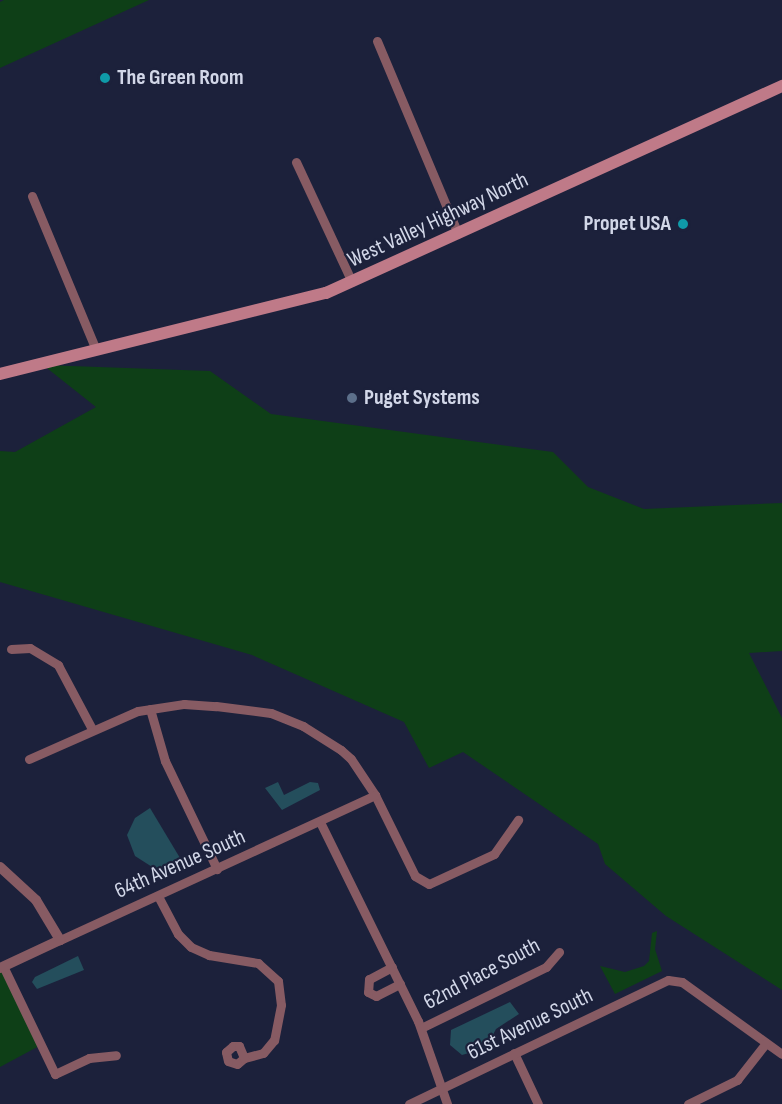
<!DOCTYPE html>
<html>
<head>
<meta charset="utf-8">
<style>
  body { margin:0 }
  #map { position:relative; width:782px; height:1104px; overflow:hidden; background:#1c213b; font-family:"Sofia Sans Condensed",sans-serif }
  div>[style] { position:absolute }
  .green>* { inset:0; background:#0e3f17 }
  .water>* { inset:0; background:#244e5c }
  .minor>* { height:9px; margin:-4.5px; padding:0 4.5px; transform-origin:4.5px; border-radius:4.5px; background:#875b63 }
  .tertiary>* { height:10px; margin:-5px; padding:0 5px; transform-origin:5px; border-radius:5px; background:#875b63 }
  .secondary>* { height:12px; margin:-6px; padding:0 6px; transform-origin:6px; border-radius:6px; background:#bf7a88 }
  .dots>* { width:16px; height:16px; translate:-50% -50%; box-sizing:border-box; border:3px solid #1c213b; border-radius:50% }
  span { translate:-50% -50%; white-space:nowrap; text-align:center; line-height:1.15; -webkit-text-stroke:4.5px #1c213b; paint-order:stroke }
  .poi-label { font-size:22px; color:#d2d7e8; font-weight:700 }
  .left { translate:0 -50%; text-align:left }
  .right { translate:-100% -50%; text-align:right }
  .street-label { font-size:22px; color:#d2d7e8 }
</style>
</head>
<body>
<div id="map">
  <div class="green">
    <i style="clip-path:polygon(4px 0,149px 0,0 68px,0 2px)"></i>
    <i style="clip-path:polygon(43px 365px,210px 371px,271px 414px,553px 452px,588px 487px,644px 509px,782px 503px,782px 651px,749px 653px,782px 718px,782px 990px,666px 916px,605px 864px,598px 844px,463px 752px,429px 768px,404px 722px,252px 655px,0 582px,0 451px,15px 452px,96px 407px)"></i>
    <i style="clip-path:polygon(657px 931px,655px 949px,662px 971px,615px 994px,600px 966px,625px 972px,644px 966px,649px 961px,652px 933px)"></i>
    <i style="clip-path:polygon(0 968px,41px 1045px,0 1067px)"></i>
  </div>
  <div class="water">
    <i style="clip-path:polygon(278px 782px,284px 795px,310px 782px,318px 783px,320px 790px,282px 810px,265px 788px)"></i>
    <i style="clip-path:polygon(150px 808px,180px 858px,160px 872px,135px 856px,127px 835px,135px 818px)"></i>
    <i style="clip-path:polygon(78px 956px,84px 970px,37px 989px,32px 982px,35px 977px)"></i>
    <i style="clip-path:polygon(510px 1002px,519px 1014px,496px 1029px,486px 1048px,462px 1055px,450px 1045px,451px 1030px)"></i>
  </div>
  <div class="minor">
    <i style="left:377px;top:41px;width:209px;rotate:67.2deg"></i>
    <i style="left:296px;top:162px;width:132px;rotate:65deg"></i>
    <i style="left:32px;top:196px;width:167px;rotate:67.4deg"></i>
    <i style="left:11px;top:649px;width:19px;rotate:-3deg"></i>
    <i style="left:30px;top:648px;width:33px;rotate:31deg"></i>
    <i style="left:58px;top:665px;width:72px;rotate:62deg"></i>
    <i style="left:150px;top:709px;width:54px;rotate:73.9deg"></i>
    <i style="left:165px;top:761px;width:120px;rotate:64.3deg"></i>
    <i style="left:29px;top:759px;width:119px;rotate:-23.8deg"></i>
    <i style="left:138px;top:711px;width:47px;rotate:-8.7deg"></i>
    <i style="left:184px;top:704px;width:32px;rotate:4deg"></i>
    <i style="left:216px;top:706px;width:55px;rotate:7.3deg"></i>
    <i style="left:271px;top:713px;width:35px;rotate:22deg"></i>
    <i style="left:303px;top:726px;width:45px;rotate:32.3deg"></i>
    <i style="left:341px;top:750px;width:13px;rotate:42deg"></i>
    <i style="left:351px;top:759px;width:43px;rotate:56.3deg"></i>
    <i style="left:375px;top:795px;width:90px;rotate:63.7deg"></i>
    <i style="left:415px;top:876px;width:16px;rotate:30deg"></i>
    <i style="left:429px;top:884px;width:72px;rotate:-24.8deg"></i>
    <i style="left:494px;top:854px;width:42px;rotate:-54.8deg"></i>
    <i style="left:320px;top:822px;width:222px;rotate:63.8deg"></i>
    <i style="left:418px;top:1021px;width:88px;rotate:70.7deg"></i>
    <i style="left:158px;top:896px;width:43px;rotate:62.2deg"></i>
    <i style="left:178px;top:934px;width:18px;rotate:45deg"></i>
    <i style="left:191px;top:947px;width:20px;rotate:24deg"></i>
    <i style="left:209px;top:955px;width:50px;rotate:9.3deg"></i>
    <i style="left:258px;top:963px;width:27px;rotate:42deg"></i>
    <i style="left:278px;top:981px;width:24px;rotate:83deg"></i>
    <i style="left:281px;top:1005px;width:36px;rotate:101deg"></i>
    <i style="left:274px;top:1040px;width:17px;rotate:130deg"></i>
    <i style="left:263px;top:1053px;width:20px;rotate:165deg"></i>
    <i style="left:244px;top:1058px;width:9px;rotate:139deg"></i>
    <i style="left:237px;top:1064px;width:9px;rotate:-162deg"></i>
    <i style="left:228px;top:1061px;width:9px;rotate:-103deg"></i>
    <i style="left:226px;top:1052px;width:9px;rotate:-41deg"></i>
    <i style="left:233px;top:1046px;width:6px"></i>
    <i style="left:239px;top:1046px;width:13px;rotate:67deg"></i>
    <i style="left:60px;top:940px;width:347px;rotate:-24.7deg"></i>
    <i style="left:3px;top:966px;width:120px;rotate:64.3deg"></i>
    <i style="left:55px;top:1074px;width:38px;rotate:-25deg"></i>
    <i style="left:89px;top:1058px;width:27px;rotate:-6deg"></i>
    <i style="left:392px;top:967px;width:26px;rotate:152deg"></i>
    <i style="left:369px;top:979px;width:13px;rotate:94deg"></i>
    <i style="left:368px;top:992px;width:9px;rotate:27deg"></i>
    <i style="left:376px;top:996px;width:27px;rotate:-27deg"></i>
    <i style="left:421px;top:1028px;width:139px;rotate:-26deg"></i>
    <i style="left:546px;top:967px;width:20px;rotate:-49deg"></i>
    <i style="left:514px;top:1053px;width:56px;rotate:64.8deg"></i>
    <i style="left:409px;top:1104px;width:287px;rotate:-25.6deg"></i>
    <i style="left:668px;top:980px;width:14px;rotate:8deg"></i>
    <i style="left:682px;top:982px;width:123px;rotate:35.8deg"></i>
    <i style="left:688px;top:1104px;width:55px;rotate:-26.1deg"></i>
    <i style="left:737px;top:1080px;width:47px;rotate:-51.9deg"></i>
  </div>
  <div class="tertiary">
    <i style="left:0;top:867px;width:49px;rotate:42.5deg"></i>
    <i style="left:36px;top:900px;width:47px;rotate:59deg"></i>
    <i style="left:60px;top:940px;width:66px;rotate:155deg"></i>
  </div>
  <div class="secondary">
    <i style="left:0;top:374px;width:336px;rotate:-14deg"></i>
    <i style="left:326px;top:293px;width:501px;rotate:-24.42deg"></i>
  </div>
  <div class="dots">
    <i style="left:105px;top:78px;background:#0f9aa8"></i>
    <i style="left:683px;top:224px;background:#0f9aa8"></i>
    <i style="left:352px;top:398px;background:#5c6f8a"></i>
  </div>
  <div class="poi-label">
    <span class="left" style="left:117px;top:78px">The Green Room</span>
    <span class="right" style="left:671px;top:224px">Propet USA</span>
    <span class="left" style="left:364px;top:398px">Puget Systems</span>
  </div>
  <div class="street-label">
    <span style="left:438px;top:220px;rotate:-25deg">West Valley Highway North</span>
    <span style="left:180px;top:864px;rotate:-24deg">64th Avenue South</span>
    <span style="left:482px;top:974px;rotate:-28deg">62nd Place South</span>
    <span style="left:530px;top:1024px;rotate:-26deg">61st Avenue South</span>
  </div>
</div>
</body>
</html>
